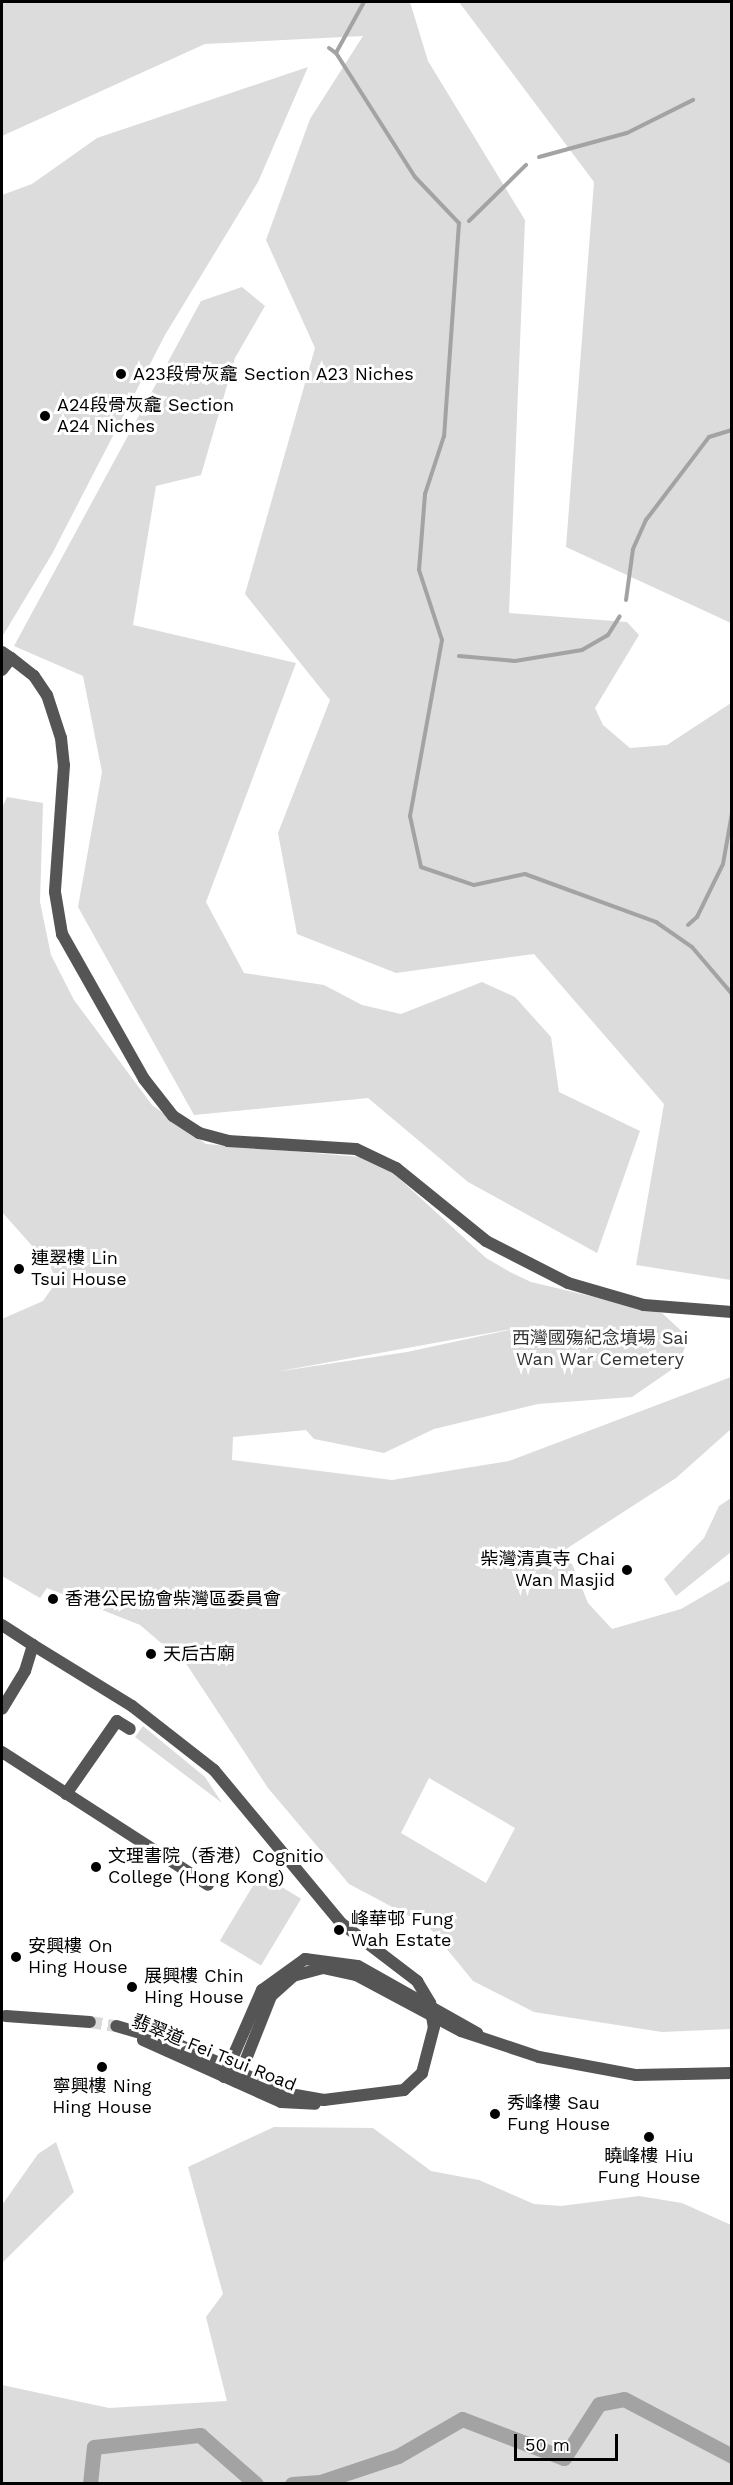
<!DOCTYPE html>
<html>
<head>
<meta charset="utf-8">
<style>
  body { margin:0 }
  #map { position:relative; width:733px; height:2485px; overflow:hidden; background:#fff; font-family:"Work Sans","Noto Sans TC",sans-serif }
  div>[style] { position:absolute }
  .green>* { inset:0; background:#dcdcdc; transform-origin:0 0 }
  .stream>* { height:4px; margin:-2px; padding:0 2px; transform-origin:2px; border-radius:2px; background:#a3a3a3 }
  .canal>* { height:15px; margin:-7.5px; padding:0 7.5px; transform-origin:7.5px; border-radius:7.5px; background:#a3a3a3 }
  .minor-tunnel>* { height:12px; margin-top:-6px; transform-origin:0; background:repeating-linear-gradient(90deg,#d9d9d9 0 12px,transparent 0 18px) }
  .minor>* { height:12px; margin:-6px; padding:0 6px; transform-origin:6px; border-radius:6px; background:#555 }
  .tertiary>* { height:12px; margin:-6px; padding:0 6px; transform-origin:6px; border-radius:6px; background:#555 }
  .dots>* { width:16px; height:16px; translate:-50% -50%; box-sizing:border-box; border:3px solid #fff; border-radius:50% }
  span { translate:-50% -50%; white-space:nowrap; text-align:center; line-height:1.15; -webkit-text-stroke:6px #fff; paint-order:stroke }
  .poi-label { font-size:18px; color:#000 }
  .left { translate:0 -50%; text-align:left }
  .right { translate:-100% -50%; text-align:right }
  .park-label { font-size:18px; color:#333 }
  .street-label { font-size:18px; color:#000 }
  .frame { position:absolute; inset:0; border:3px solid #000; pointer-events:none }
  .scale { position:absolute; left:514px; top:2434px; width:104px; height:27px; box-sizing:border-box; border:3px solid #000; border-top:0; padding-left:8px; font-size:18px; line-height:21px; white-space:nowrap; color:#000; -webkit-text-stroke:4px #fff; paint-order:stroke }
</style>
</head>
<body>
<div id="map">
  <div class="green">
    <i style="clip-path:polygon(2px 2px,410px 2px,428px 61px,525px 220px,509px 613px,627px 622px,639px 635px,595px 708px,603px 725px,630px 748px,667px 745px,731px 703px,731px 1280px,636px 1265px,664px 1104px,534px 954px,396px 973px,297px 934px,278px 833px,330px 700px,245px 594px,315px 348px,266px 240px,310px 119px,363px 36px,205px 44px,2px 136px)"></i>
    <i style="clip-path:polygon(459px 2px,731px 2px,731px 623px,566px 547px,594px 182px)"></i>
    <i style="clip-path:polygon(308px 67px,258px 182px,165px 335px,52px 554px,2px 637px,2px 195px,32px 184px,97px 138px)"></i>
    <i style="clip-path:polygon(242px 287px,265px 306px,235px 358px,201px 475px,156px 486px,133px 625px,296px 663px,206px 902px,244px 973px,324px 985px,362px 1005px,401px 1014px,482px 982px,515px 997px,551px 1037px,559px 1092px,640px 1131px,597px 1253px,468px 1182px,368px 1098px,194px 1115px,78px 907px,102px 772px,83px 676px,14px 646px,201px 301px)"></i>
    <i style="clip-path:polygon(evenodd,7px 797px,43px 803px,40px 902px,51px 955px,74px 1000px,152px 1105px,206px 1144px,361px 1157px,391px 1171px,486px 1258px,510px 1272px,531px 1282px,662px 1313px,689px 1338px,677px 1366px,632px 1397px,538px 1404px,434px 1429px,384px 1453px,314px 1439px,306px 1430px,233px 1437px,232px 1460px,392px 1480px,509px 1461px,731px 1377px,731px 1429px,676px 1478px,566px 1549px,588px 1603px,612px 1629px,681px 1609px,731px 1580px,731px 2029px,662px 2032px,534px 2012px,473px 1981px,428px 1926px,349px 1884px,268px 1788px,187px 1665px,140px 1625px,47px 1588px,40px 1598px,2px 1576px,2px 1319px,43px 1301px,57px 1281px,50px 1266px,2px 1212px,2px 808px,7px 797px,523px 1327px,407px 1352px,275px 1372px,523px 1327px,7px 797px,429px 1778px,515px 1828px,486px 1883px,401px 1833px,429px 1778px)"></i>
    <i style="clip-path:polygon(731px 1498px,731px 1552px,676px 1596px,664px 1579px,704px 1538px,719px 1506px)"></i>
    <i style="clip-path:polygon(143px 1726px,205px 1777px,222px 1803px,135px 1737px)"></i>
    <i style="left:260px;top:1874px;width:48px;height:78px;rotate:31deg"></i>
    <i style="clip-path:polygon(274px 2127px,373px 2128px,431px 2171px,479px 2180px,534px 2204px,561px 2206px,639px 2196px,682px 2203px,731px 2225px,731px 2483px,2px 2483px,2px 2385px,109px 2408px,227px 2401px,206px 2317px,223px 2294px,188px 2167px)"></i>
    <i style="clip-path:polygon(56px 2142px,74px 2192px,2px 2263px,2px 2205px,38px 2154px)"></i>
  </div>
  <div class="stream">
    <i style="left:364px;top:2px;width:58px;rotate:118.8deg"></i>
    <i style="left:336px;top:53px;width:147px;rotate:57.5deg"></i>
    <i style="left:415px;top:177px;width:64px;rotate:46.3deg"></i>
    <i style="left:459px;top:223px;width:214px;rotate:94deg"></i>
    <i style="left:444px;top:436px;width:61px;rotate:108.1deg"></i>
    <i style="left:425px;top:494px;width:76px;rotate:94.5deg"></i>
    <i style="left:419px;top:570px;width:74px;rotate:71.8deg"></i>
    <i style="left:442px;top:640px;width:179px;rotate:100.3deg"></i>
    <i style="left:410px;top:816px;width:52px;rotate:77.8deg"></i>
    <i style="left:421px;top:867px;width:56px;rotate:18.8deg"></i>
    <i style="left:474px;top:885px;width:52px;rotate:-12.2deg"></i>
    <i style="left:525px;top:874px;width:140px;rotate:20.1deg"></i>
    <i style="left:656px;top:922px;width:44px;rotate:34.8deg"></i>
    <i style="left:692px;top:947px;width:62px;rotate:49.6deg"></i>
    <i style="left:329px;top:48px;width:9px;rotate:36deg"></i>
    <i style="left:539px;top:157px;width:91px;rotate:-15.3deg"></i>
    <i style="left:627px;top:133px;width:74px;rotate:-26.6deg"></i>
    <i style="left:469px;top:221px;width:80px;rotate:-44.5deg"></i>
    <i style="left:626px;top:600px;width:51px;rotate:-82.2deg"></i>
    <i style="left:633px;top:549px;width:32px;rotate:-66deg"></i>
    <i style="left:646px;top:520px;width:104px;rotate:-52.8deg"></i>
    <i style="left:709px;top:437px;width:24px;rotate:-17deg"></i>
    <i style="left:459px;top:656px;width:56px;rotate:5.1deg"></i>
    <i style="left:515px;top:661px;width:68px;rotate:-9.3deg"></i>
    <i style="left:582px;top:650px;width:30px;rotate:-30deg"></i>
    <i style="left:608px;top:635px;width:22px;rotate:-58deg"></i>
    <i style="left:688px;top:925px;width:12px;rotate:-42deg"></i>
    <i style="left:697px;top:917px;width:59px;rotate:-63.9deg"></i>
    <i style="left:723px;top:864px;width:52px;rotate:-80deg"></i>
  </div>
  <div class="canal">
    <i style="left:90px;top:2484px;width:37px;rotate:-84deg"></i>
    <i style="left:94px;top:2447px;width:107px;rotate:-6.5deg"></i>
    <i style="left:200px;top:2435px;width:74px;rotate:41.2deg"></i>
    <i style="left:292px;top:2484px;width:28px;rotate:-4deg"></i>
    <i style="left:320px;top:2482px;width:82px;rotate:-18.4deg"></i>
    <i style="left:398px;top:2456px;width:74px;rotate:-30deg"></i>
    <i style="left:462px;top:2419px;width:109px;rotate:20.9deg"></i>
    <i style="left:564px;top:2458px;width:64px;rotate:-57.1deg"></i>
    <i style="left:599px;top:2404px;width:25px;rotate:-11deg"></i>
    <i style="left:624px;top:2399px;width:122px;rotate:27.8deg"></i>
  </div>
  <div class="minor-tunnel">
    <i style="left:90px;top:2022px;width:26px;rotate:9deg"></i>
  </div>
  <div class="minor">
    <i style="left:2px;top:652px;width:11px;rotate:34deg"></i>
    <i style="left:33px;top:1645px;width:116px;rotate:31.6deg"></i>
    <i style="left:132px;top:1706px;width:104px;rotate:38deg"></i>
    <i style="left:214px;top:1770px;width:199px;rotate:50.3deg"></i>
    <i style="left:341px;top:1923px;width:96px;rotate:37.3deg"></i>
    <i style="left:417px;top:1981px;width:26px;rotate:59deg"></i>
    <i style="left:430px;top:2003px;width:24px;rotate:81deg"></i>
    <i style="left:434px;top:2027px;width:48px;rotate:104.6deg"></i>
    <i style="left:422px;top:2073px;width:25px;rotate:137deg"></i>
    <i style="left:404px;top:2090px;width:81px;rotate:172.9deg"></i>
    <i style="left:324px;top:2100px;width:39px;rotate:-170deg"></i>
    <i style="left:286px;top:2093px;width:122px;rotate:-155.8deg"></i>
    <i style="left:175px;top:2043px;width:61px;rotate:-163.9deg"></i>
    <i style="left:2px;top:1752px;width:245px;rotate:32.8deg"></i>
    <i style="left:66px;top:1794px;width:89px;rotate:-55.1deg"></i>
    <i style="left:117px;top:1721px;width:15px;rotate:32deg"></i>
    <i style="left:6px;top:2016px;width:84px;rotate:4.1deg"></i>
    <i style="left:143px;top:2040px;width:151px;rotate:24.2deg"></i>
    <i style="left:281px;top:2102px;width:34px;rotate:3deg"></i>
    <i style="left:224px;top:2077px;width:95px;rotate:-66.4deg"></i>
    <i style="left:262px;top:1990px;width:53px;rotate:-35.8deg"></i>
    <i style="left:305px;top:1959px;width:53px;rotate:7.5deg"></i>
    <i style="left:358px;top:1966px;width:137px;rotate:29.4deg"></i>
    <i style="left:237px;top:2082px;width:92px;rotate:-68.4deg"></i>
    <i style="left:271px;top:1996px;width:30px;rotate:-42deg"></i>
    <i style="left:293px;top:1976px;width:31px;rotate:-15deg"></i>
    <i style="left:323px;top:1968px;width:34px;rotate:12deg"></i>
    <i style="left:356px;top:1975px;width:119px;rotate:28.1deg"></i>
    <i style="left:461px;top:2031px;width:82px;rotate:18.4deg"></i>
    <i style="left:539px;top:2057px;width:99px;rotate:10.5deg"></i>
    <i style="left:636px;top:2075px;width:96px;rotate:-1.2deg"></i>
  </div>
  <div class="tertiary">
    <i style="left:2px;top:670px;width:15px;rotate:-53deg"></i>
    <i style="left:11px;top:658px;width:29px;rotate:38deg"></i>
    <i style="left:34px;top:676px;width:23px;rotate:56deg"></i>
    <i style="left:47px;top:695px;width:45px;rotate:72deg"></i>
    <i style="left:61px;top:738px;width:27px;rotate:84deg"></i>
    <i style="left:64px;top:765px;width:127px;rotate:94.1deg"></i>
    <i style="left:55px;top:892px;width:43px;rotate:80.5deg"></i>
    <i style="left:62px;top:934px;width:167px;rotate:60.5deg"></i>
    <i style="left:144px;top:1079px;width:47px;rotate:51.9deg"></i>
    <i style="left:173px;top:1116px;width:31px;rotate:33deg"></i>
    <i style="left:199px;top:1133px;width:30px;rotate:15deg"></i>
    <i style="left:228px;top:1141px;width:128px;rotate:3.6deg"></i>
    <i style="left:356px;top:1149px;width:44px;rotate:25.4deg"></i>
    <i style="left:396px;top:1168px;width:116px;rotate:39deg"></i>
    <i style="left:486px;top:1241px;width:92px;rotate:27.1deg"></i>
    <i style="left:568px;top:1283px;width:79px;rotate:16.1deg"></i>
    <i style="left:644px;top:1305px;width:88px;rotate:4.5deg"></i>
    <i style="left:2px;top:1625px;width:37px;rotate:33deg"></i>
    <i style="left:33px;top:1645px;width:27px;rotate:107deg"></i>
    <i style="left:25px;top:1671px;width:44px;rotate:121.2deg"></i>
  </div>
  <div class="dots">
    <i style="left:121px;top:374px;background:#000"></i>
    <i style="left:45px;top:416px;background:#000"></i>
    <i style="left:19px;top:1269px;background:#000"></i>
    <i style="left:627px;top:1570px;background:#000"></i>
    <i style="left:53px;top:1599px;background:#000"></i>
    <i style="left:151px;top:1654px;background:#000"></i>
    <i style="left:96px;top:1867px;background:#000"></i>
    <i style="left:339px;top:1930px;background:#000"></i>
    <i style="left:16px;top:1957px;background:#000"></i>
    <i style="left:132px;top:1987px;background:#000"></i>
    <i style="left:102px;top:2067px;background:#000"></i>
    <i style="left:495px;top:2114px;background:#000"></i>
    <i style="left:649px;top:2137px;background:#000"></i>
  </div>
  <div class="poi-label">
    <span class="left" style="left:133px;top:374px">A23段骨灰龕 Section A23 Niches</span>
    <span class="left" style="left:57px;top:416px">A24段骨灰龕 Section<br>A24 Niches</span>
    <span class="left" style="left:31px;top:1269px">連翠樓 Lin<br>Tsui House</span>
    <span class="right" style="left:615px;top:1570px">柴灣清真寺 Chai<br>Wan Masjid</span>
    <span class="left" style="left:65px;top:1599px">香港公民協會柴灣區委員會</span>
    <span class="left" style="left:163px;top:1654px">天后古廟</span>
    <span class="left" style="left:108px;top:1867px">文理書院（香港）Cognitio<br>College (Hong Kong)</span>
    <span class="left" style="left:351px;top:1930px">峰華邨 Fung<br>Wah Estate</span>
    <span class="left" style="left:28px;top:1957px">安興樓 On<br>Hing House</span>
    <span class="left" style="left:144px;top:1987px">展興樓 Chin<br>Hing House</span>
    <span style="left:102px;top:2097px">寧興樓 Ning<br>Hing House</span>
    <span class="left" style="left:507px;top:2114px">秀峰樓 Sau<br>Fung House</span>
    <span style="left:649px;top:2167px">曉峰樓 Hiu<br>Fung House</span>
  </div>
  <div class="park-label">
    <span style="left:600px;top:1349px">西灣國殤紀念墳場 Sai<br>Wan War Cemetery</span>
  </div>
  <div class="street-label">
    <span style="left:214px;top:2053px;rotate:22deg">翡翠道 Fei Tsui Road</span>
  </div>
  <div class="frame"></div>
  <div class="scale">50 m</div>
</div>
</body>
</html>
